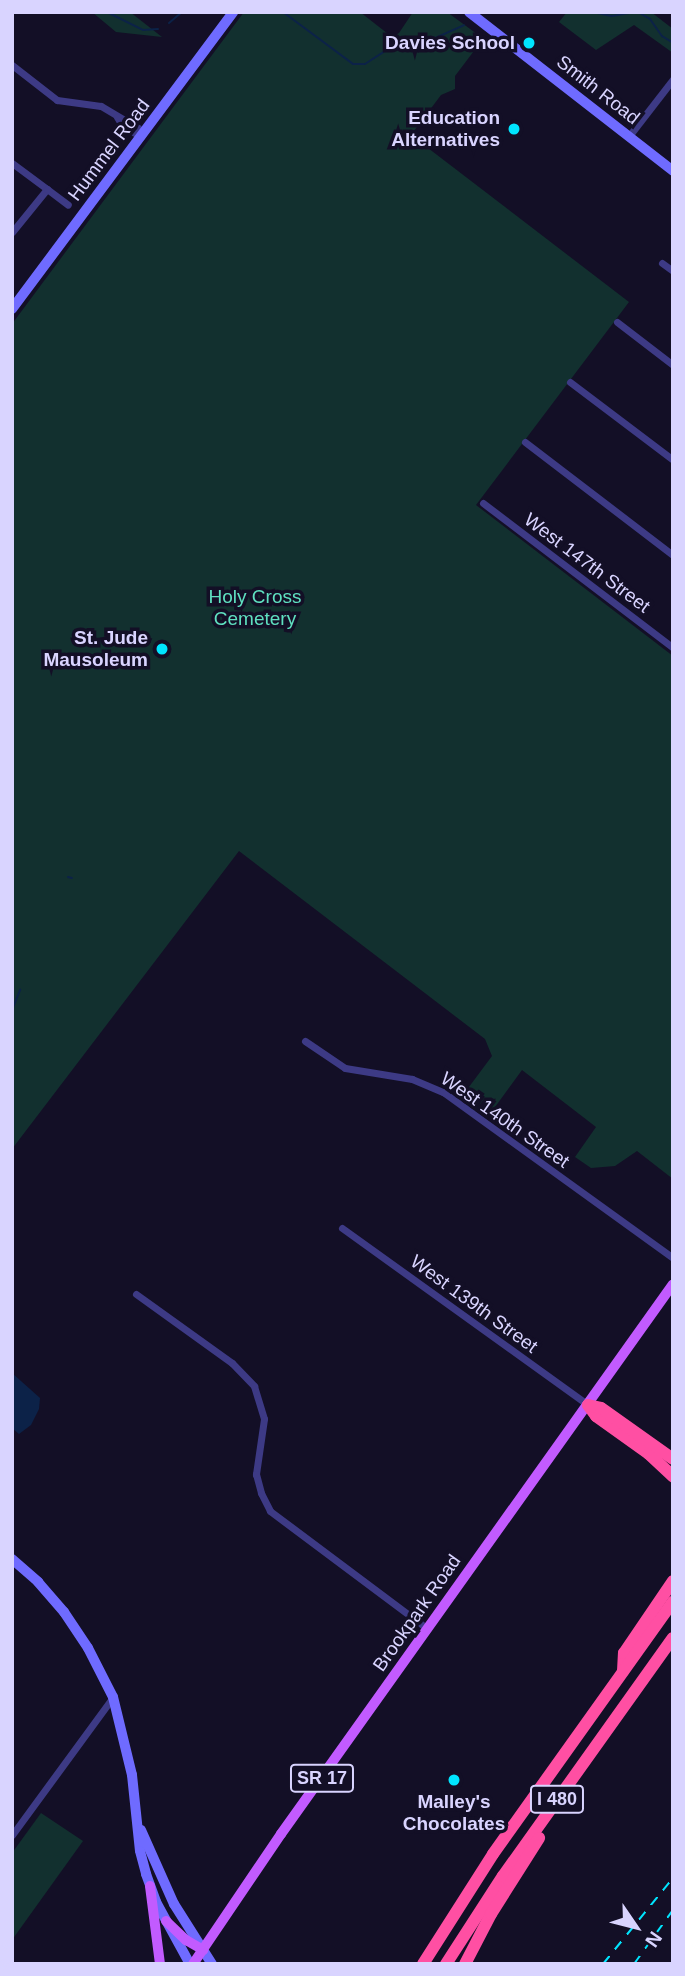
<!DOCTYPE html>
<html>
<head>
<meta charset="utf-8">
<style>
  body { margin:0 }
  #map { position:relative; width:685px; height:1976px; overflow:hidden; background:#130f26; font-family:Helvetica,sans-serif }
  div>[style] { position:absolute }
  .green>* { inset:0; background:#12302f }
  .water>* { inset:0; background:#0c2248 }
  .stream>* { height:2px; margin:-1px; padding:0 1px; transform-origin:1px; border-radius:1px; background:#0c2248 }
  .street>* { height:7px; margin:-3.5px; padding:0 3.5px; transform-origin:3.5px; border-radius:3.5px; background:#3d3a85 }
  .secondary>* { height:10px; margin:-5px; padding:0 5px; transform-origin:5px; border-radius:5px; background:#6f6bff }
  .primary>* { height:10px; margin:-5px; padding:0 5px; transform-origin:5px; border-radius:5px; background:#c25bff }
  .highway>* { height:12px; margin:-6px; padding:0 6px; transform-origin:6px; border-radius:6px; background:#ff4fa3 }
  .rail>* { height:2px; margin-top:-1px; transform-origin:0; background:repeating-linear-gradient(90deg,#00e5ff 0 10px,transparent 0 19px) }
  .dots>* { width:19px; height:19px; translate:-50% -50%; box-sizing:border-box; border:4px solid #130f26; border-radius:50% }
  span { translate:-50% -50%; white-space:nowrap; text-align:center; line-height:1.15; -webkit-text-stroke:7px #130f26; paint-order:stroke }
  .shield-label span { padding:2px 5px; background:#130f26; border:2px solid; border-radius:5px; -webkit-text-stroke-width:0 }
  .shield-label { font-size:18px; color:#d9d4ff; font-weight:700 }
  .poi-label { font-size:19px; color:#d9d4ff; font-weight:700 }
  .right { translate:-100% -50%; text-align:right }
  .street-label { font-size:19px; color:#d9d4ff }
  .park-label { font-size:19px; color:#5fe0c0 }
  .frame { position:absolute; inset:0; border:14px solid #d9d4ff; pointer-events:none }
  .north { position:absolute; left:601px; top:1892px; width:70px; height:70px; -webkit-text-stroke:5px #130f26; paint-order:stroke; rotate:125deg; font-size:19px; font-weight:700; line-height:28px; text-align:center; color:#d9d4ff }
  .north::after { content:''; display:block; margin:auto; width:24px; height:32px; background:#d9d4ff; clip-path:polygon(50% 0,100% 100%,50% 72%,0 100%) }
</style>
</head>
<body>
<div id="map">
  <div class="green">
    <i style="clip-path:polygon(92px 12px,130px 12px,162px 37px,116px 32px)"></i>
    <i style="clip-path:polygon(244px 12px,360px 12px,392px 37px,399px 33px,413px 12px,447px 12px,481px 37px,483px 39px,455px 76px,455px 89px,441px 95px,411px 135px,629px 302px,476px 505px,673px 656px,673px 1179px,637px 1151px,615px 1166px,591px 1168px,575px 1157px,596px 1127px,522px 1070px,487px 1118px,460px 1099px,492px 1056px,485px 1039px,239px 851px,12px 1149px,12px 324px)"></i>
    <i style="clip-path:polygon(567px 12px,651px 12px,673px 29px,673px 53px,634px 25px,596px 50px,559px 22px)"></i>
    <i style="clip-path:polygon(41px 1813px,83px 1841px,12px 1940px,12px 1853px)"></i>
  </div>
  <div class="water">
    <i style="clip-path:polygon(12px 1373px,40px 1398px,39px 1409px,31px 1425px,19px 1434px,12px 1428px)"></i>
  </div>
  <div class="stream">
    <i style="left:107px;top:12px;width:40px;rotate:26.6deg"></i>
    <i style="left:143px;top:30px;width:15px;rotate:-4deg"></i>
    <i style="left:283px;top:12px;width:87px;rotate:36.6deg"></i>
    <i style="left:353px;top:64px;width:12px"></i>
    <i style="left:365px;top:64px;width:37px;rotate:-33deg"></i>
    <i style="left:396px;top:44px;width:37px;rotate:-8deg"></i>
    <i style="left:433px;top:39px;width:34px;rotate:-24deg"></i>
    <i style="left:593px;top:12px;width:19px;rotate:12deg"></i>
    <i style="left:612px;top:16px;width:23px;rotate:-10deg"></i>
    <i style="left:638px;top:12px;width:14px;rotate:30deg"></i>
    <i style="left:650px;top:19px;width:21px;rotate:55deg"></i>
    <i style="left:662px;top:36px;width:13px;rotate:32deg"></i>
    <i style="left:169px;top:23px;width:17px;rotate:-40deg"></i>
    <i style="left:68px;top:877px;width:4px;rotate:14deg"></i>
    <i style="left:12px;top:1010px;width:22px;rotate:-68deg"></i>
  </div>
  <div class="street">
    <i style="left:12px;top:65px;width:57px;rotate:37.9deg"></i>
    <i style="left:57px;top:100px;width:44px;rotate:7.8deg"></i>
    <i style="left:101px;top:106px;width:43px;rotate:30.7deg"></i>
    <i style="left:138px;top:128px;width:9px;rotate:69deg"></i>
    <i style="left:117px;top:117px;width:12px;rotate:59deg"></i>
    <i style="left:123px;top:127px;width:20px;rotate:27deg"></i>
    <i style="left:629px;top:136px;width:72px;rotate:-52.3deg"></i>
    <i style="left:12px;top:163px;width:44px;rotate:36.6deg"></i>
    <i style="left:47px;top:189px;width:55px;rotate:129.1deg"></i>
    <i style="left:47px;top:189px;width:26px;rotate:37deg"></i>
    <i style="left:662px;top:263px;width:14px;rotate:36deg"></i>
    <i style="left:617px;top:322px;width:71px;rotate:37.5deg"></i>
    <i style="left:570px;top:382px;width:129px;rotate:37.1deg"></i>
    <i style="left:525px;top:442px;width:186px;rotate:37.4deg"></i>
    <i style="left:483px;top:503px;width:239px;rotate:37.3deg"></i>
    <i style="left:305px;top:1041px;width:48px;rotate:34deg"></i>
    <i style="left:345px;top:1068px;width:68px;rotate:9.3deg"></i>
    <i style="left:412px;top:1079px;width:34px;rotate:23deg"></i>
    <i style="left:443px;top:1092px;width:284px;rotate:35.8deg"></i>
    <i style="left:342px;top:1228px;width:303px;rotate:35.7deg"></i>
    <i style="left:136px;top:1294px;width:118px;rotate:35.7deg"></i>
    <i style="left:232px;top:1363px;width:32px;rotate:46deg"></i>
    <i style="left:254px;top:1386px;width:34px;rotate:73deg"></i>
    <i style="left:264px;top:1419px;width:56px;rotate:98.3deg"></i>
    <i style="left:256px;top:1474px;width:20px;rotate:75deg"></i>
    <i style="left:261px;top:1493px;width:20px;rotate:63deg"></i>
    <i style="left:270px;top:1511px;width:197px;rotate:36.8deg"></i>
    <i style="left:12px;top:1835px;width:171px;rotate:-53.8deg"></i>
  </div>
  <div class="secondary">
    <i style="left:469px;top:12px;width:259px;rotate:37.9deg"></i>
    <i style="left:12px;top:309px;width:370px;rotate:-53.3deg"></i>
    <i style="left:12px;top:1559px;width:35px;rotate:41deg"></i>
    <i style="left:38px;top:1582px;width:40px;rotate:49deg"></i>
    <i style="left:64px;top:1612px;width:43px;rotate:56.3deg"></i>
    <i style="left:88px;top:1648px;width:55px;rotate:63deg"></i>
    <i style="left:113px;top:1697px;width:80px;rotate:76.3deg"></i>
    <i style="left:132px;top:1775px;width:76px;rotate:84deg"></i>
    <i style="left:140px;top:1851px;width:24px;rotate:75deg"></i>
    <i style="left:146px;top:1874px;width:30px;rotate:70deg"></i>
    <i style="left:156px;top:1902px;width:71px;rotate:61.3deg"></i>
    <i style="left:141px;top:1830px;width:81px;rotate:66deg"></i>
    <i style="left:174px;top:1904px;width:71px;rotate:57.7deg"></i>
  </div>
  <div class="primary">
    <i style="left:150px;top:1886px;width:79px;rotate:82.7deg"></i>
    <i style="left:166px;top:1921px;width:28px;rotate:44deg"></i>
    <i style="left:186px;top:1940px;width:20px;rotate:30deg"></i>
    <i style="left:193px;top:1964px;width:157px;rotate:-55.9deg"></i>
    <i style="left:281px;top:1834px;width:675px;rotate:-54.52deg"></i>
  </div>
  <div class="highway">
    <i style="left:588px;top:1405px;width:14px;rotate:54deg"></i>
    <i style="left:596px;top:1416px;width:65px;rotate:35.6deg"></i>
    <i style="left:649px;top:1454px;width:33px;rotate:43deg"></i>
    <i style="left:588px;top:1405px;width:13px;rotate:13deg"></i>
    <i style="left:601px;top:1408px;width:88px;rotate:35.3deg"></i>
    <i style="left:623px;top:1671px;width:18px;rotate:-87deg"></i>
    <i style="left:624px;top:1653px;width:87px;rotate:-55.8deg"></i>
    <i style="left:423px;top:1964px;width:130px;rotate:-57.5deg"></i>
    <i style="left:493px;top:1854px;width:310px;rotate:-54.5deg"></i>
    <i style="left:446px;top:1964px;width:105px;rotate:-57.1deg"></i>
    <i style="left:503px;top:1876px;width:292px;rotate:-54.5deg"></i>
    <i style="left:465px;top:1964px;width:56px;rotate:-62.5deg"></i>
    <i style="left:491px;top:1914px;width:90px;rotate:-57.7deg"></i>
  </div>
  <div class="rail">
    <i style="left:603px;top:1964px;width:111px;rotate:-50.9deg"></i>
    <i style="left:634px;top:1964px;width:67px;rotate:-54.2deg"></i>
  </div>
  <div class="dots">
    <i style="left:529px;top:43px;background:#00e5ff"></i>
    <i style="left:514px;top:129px;background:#00e5ff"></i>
    <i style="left:162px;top:649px;background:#00e5ff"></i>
    <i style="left:454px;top:1780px;background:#00e5ff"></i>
  </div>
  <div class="shield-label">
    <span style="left:322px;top:1778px">SR 17</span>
    <span style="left:557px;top:1799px">I 480</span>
  </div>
  <div class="poi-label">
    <span class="right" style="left:515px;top:43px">Davies School</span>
    <span class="right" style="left:500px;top:129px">Education<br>Alternatives</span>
    <span class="right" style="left:148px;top:649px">St. Jude<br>Mausoleum</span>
    <span style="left:454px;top:1813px">Malley's<br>Chocolates</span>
  </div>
  <div class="street-label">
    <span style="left:598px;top:90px;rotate:38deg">Smith Road</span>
    <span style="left:109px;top:150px;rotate:-53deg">Hummel Road</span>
    <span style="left:587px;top:563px;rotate:37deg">West 147th Street</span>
    <span style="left:505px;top:1120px;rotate:35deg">West 140th Street</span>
    <span style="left:474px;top:1304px;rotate:36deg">West 139th Street</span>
    <span style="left:417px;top:1613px;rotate:-55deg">Brookpark Road</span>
  </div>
  <div class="park-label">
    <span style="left:255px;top:608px">Holy Cross<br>Cemetery</span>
  </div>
  <div class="frame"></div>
  <div class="north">N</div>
</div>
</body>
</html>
